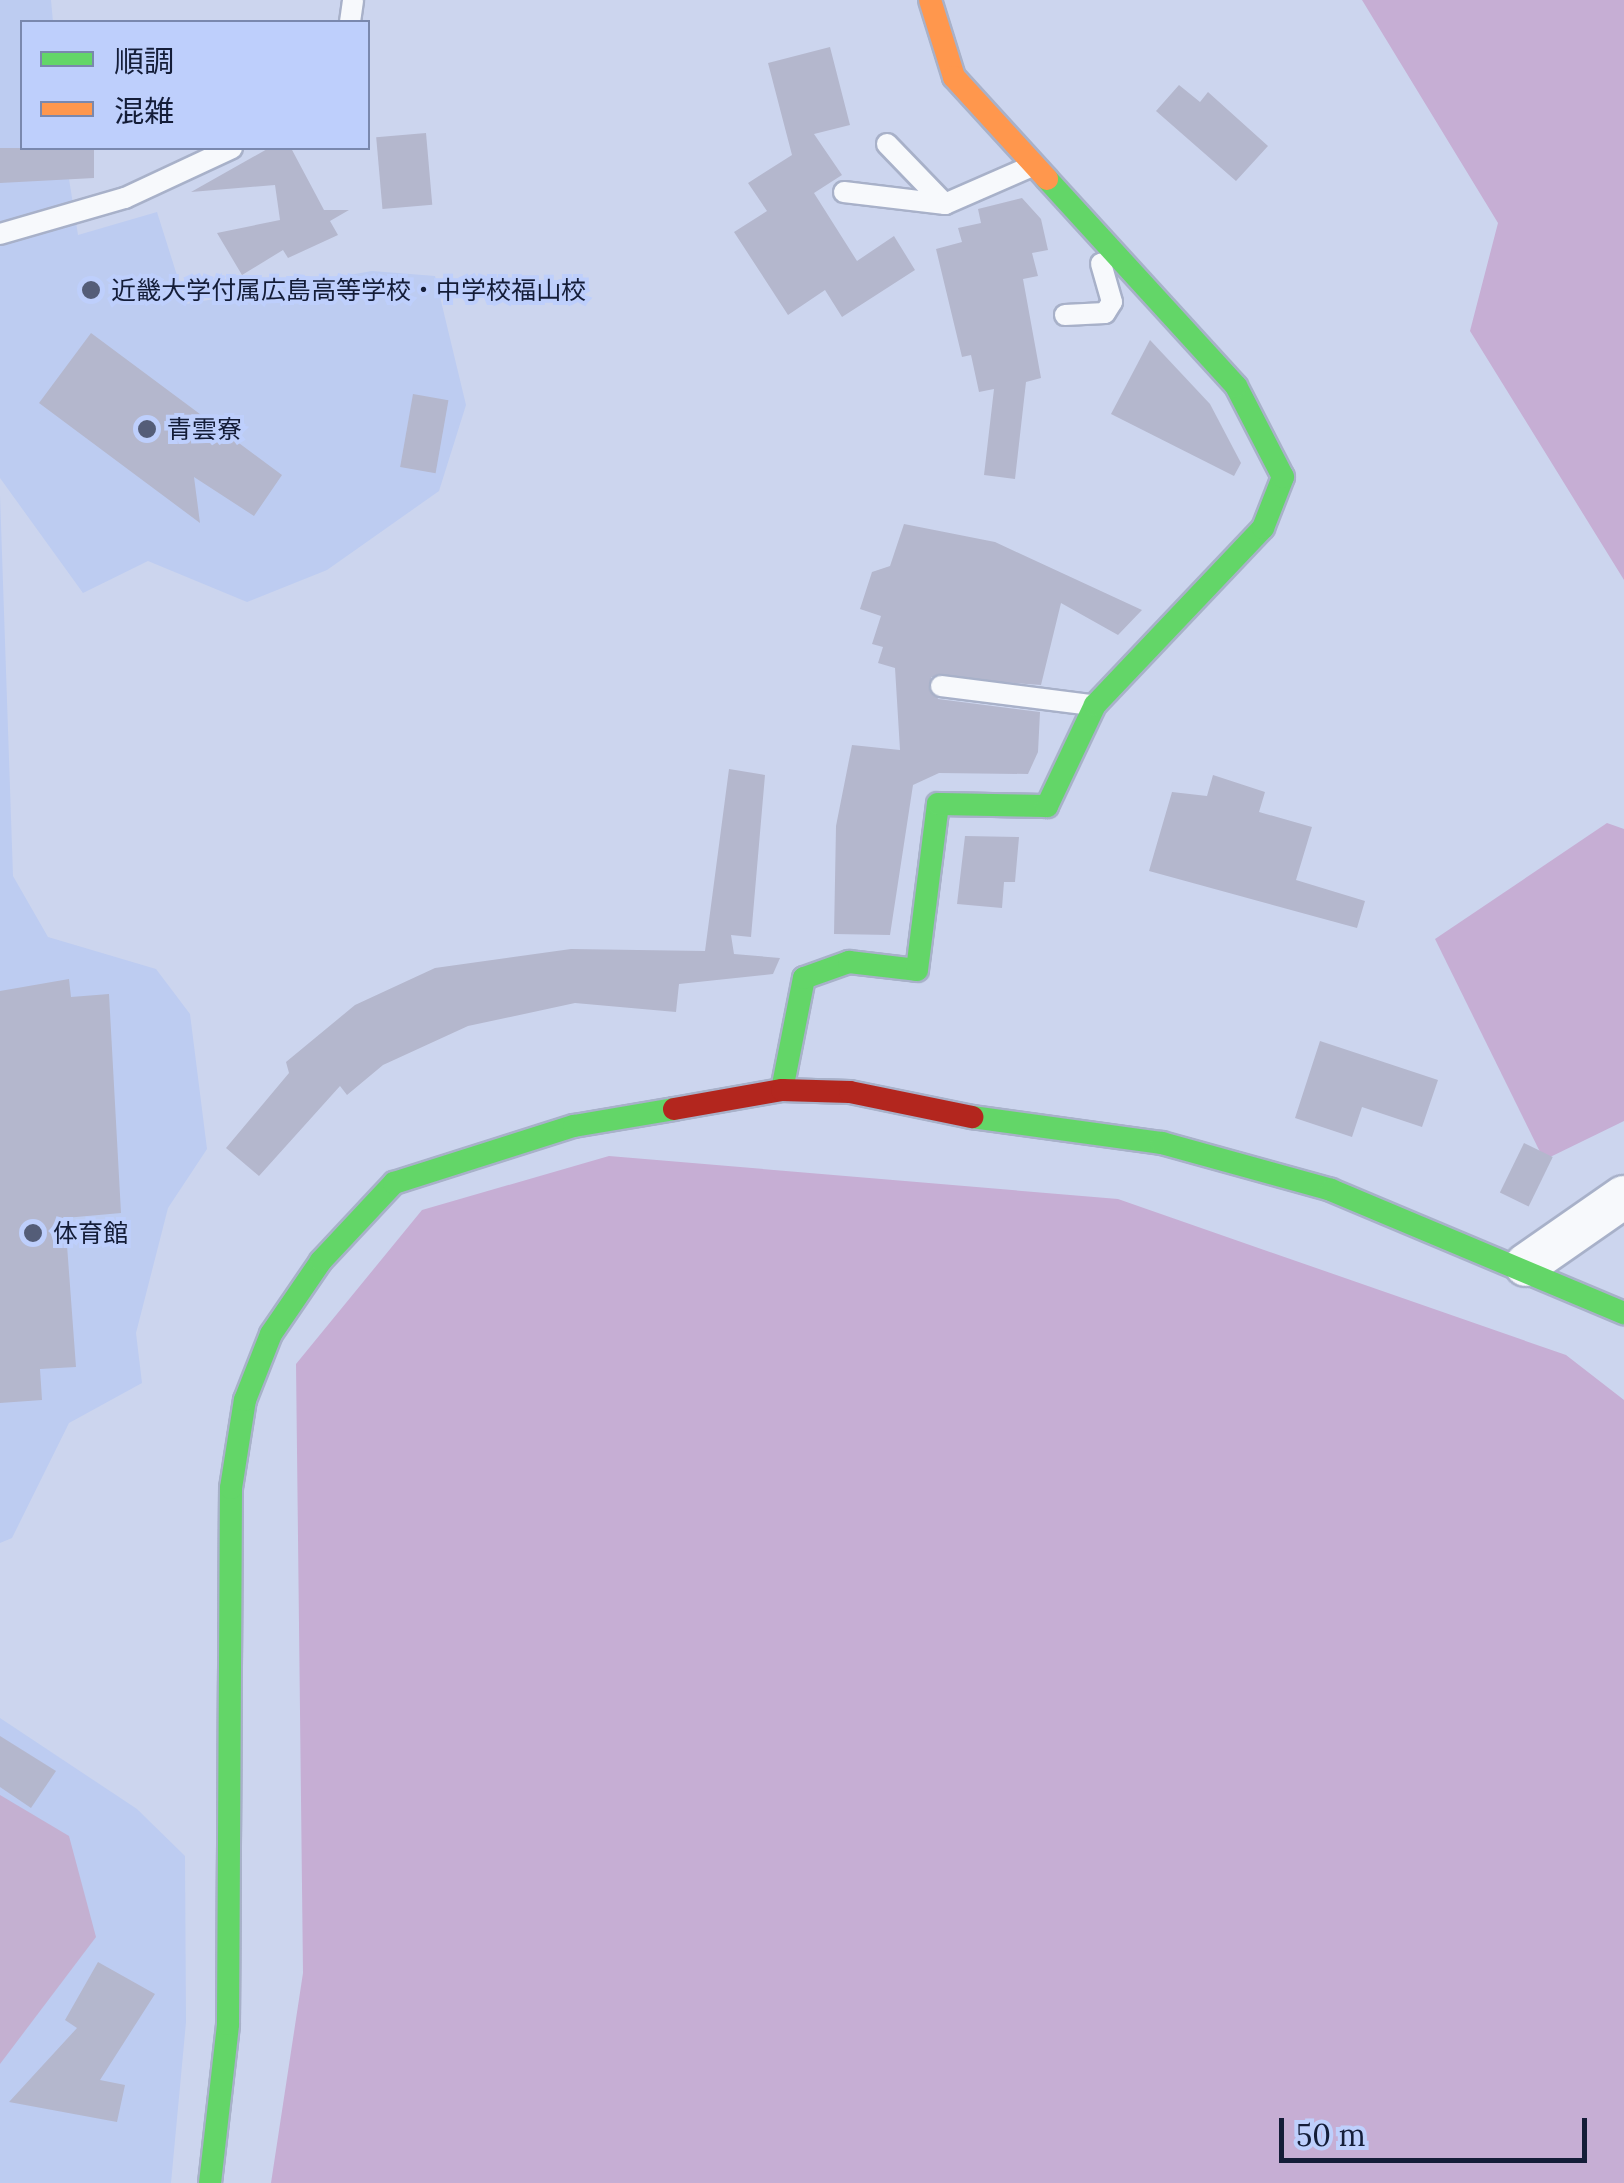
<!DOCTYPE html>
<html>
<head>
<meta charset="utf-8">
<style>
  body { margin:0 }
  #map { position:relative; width:1624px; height:2183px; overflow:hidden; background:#ccd5ee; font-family:Lora,"Noto Sans JP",serif }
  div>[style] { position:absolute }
  .built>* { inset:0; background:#bdccf1 }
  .green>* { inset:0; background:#c4b0d1 }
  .forest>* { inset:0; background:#c6aed4 }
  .building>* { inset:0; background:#b4b7cd; transform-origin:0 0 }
  .roads { filter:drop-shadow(2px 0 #a8b1c9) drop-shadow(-2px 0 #a8b1c9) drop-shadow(0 2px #a8b1c9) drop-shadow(0 -2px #a8b1c9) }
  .lane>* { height:20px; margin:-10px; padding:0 10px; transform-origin:10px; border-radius:10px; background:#f7f9fc }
  .street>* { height:42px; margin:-21px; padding:0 21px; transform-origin:21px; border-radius:21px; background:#f7f9fc }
  .fast>* { height:22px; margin:-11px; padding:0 11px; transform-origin:11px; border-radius:11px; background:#63d668 }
  .slow>* { height:22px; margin:-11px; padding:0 11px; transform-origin:11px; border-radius:11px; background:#ff974d }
  .jam>* { height:22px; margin:-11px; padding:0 11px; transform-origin:11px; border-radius:11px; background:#b3261e }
  .dots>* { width:28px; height:28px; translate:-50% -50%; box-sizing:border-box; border:5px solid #becffc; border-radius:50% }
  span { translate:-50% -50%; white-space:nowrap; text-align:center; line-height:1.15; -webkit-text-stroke:8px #becffc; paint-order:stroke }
  .poi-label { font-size:25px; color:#141d38 }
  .left { translate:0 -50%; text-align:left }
  .legend { position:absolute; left:20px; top:20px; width:350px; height:130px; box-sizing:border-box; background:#becffc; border:2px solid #7a88ae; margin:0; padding:12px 18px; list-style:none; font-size:30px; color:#141d38 }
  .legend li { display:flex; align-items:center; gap:20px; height:50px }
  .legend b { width:50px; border:2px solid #7a88ae }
  .scale { position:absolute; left:1279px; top:2118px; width:308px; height:45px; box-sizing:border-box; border:5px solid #141d38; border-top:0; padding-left:12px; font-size:30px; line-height:35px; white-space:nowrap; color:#141d38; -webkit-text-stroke:8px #becffc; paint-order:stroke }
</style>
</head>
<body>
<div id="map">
  <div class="built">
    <i style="clip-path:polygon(0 0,51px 0,53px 22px,22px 22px,22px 148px,64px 148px,78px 235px,157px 212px,186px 304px,372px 271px,435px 276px,466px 405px,439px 491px,327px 570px,247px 602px,148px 561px,83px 593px,0 478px)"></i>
    <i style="clip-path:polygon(0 495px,13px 876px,48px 937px,156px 969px,190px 1014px,207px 1149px,168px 1208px,136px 1333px,142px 1383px,69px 1423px,12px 1538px,0 1543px)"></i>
    <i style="clip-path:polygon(0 1718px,137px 1809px,185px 1856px,186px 2022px,171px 2183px,0 2183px)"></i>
  </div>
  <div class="green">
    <i style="clip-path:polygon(0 1795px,69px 1836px,96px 1937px,0 2064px)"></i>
  </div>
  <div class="forest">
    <i style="clip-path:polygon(1362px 0,1624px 0,1624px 580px,1470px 331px,1498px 223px)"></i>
    <i style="clip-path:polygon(1607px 823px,1624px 829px,1624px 1121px,1544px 1160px,1435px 939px)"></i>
    <i style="clip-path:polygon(609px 1156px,1118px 1199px,1566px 1355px,1624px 1400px,1624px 2183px,271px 2183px,303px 1973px,296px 1364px,422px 1210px)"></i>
  </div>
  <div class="building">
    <i style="clip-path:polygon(830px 47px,850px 125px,814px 134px,842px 175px,814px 193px,857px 261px,894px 236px,915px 270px,842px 317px,825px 290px,788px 315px,734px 232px,767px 211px,748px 183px,792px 155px,768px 63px)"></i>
    <i style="clip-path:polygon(1179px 85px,1200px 102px,1208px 92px,1268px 146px,1236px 181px,1156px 111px)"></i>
    <i style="left:426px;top:133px;width:72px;height:50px;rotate:85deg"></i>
    <i style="clip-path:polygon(0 148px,94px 148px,94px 178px,0 183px)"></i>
    <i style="clip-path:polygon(269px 148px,291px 148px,324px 210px,349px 210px,330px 221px,338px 235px,288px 258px,283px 250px,242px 275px,217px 233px,280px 220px,275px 185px,191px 192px)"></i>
    <i style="clip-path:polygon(1022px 198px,1041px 219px,1048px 250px,1032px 253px,1038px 276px,1023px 279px,1041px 378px,1026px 382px,1015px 479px,984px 475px,994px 389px,979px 392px,971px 355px,962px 357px,936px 249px,962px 242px,958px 228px,981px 223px,978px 209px)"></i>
    <i style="clip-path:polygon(91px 333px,282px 475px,254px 516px,194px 477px,200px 523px,39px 403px)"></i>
    <i style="clip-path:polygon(1150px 340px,1210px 404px,1241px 463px,1234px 476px,1111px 414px)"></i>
    <i style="left:413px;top:394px;width:36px;height:74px;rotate:10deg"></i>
    <i style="clip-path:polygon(904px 524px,995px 542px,1142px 610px,1118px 635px,1061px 603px,1041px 685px,931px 677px,938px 699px,1040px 712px,1038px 752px,1028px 774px,939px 773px,913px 785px,890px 935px,834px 934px,836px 826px,852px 745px,900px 750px,895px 668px,878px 663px,883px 647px,872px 644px,881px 616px,860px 609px,872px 572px,890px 566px)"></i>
    <i style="clip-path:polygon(729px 769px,765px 775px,751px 937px,731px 935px,734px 954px,780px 958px,773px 974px,679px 984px,676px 1012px,575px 1003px,468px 1026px,383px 1065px,347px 1095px,340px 1086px,259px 1176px,226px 1148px,289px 1073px,286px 1062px,355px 1005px,435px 968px,571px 949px,705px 951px)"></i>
    <i style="clip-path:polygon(1213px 775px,1265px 792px,1259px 812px,1312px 827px,1296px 880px,1365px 901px,1357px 928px,1149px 871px,1172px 792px,1207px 796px)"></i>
    <i style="clip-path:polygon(965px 836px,1019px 837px,1015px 882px,1004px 882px,1002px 908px,957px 904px)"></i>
    <i style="clip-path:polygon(69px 979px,71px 997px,109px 994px,121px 1213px,65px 1218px,76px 1367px,40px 1369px,42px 1400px,0 1403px,0 991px)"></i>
    <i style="clip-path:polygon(1320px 1041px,1438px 1080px,1422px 1127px,1362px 1107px,1352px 1137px,1295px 1118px)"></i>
    <i style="left:1524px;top:1143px;width:32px;height:55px;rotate:26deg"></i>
    <i style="clip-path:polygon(0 1736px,56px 1771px,31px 1808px,0 1787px)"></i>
    <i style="clip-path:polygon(98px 1962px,155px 1994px,100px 2080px,125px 2085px,117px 2122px,9px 2102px,77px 2028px,65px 2020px)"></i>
  </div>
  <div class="roads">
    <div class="lane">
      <i style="left:350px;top:22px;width:22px;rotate:-82deg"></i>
      <i style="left:887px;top:144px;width:83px;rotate:46deg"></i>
      <i style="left:844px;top:192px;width:102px;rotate:6.8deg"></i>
      <i style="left:945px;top:204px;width:95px;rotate:-23.6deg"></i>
      <i style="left:0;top:234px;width:130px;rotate:-16.1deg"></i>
      <i style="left:125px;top:198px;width:118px;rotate:-25deg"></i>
      <i style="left:1065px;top:315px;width:40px;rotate:-2.9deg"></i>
      <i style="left:1105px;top:313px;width:13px;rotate:-58deg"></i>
      <i style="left:1112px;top:302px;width:40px;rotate:-106deg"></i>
      <i style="left:941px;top:686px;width:152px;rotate:7.2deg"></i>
    </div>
    <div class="street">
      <i style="left:1526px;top:1265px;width:119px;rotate:-34.8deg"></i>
    </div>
    <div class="fast">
      <i style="left:782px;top:1090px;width:114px;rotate:-78.9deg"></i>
      <i style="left:804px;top:978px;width:48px;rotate:-19.6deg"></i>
      <i style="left:849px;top:962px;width:68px;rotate:6.7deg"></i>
      <i style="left:917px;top:970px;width:167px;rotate:-82.8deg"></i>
      <i style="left:938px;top:804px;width:109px;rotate:1.1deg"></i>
      <i style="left:1047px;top:806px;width:112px;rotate:-64.6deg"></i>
      <i style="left:1095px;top:705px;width:244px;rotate:-46.5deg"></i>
      <i style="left:1263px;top:528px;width:55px;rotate:-68.6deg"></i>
      <i style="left:1283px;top:477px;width:102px;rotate:-117.3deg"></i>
      <i style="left:1236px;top:386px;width:280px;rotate:-132.4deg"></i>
      <i style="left:972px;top:1117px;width:192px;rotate:7.8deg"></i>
      <i style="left:1162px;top:1143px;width:175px;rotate:15.5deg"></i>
      <i style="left:1331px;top:1190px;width:318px;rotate:22.8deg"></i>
      <i style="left:210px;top:2183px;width:160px;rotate:-83.5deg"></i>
      <i style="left:228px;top:2024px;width:536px;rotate:-89.68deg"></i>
      <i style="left:231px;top:1488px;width:89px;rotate:-81deg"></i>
      <i style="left:245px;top:1400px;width:71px;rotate:-68.5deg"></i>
      <i style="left:271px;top:1334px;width:88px;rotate:-55.6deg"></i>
      <i style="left:321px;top:1261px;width:107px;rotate:-46.9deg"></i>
      <i style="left:394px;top:1183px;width:189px;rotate:-17.6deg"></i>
      <i style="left:574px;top:1126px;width:101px;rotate:-9.6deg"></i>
    </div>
    <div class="slow">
      <i style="left:930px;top:0;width:81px;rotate:72.7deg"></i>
      <i style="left:954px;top:77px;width:138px;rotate:47.6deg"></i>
    </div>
    <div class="jam">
      <i style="left:674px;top:1109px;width:110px;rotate:-10deg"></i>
      <i style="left:782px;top:1090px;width:68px;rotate:1.7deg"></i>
      <i style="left:850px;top:1092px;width:125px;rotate:11.6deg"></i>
    </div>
  </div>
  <div class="dots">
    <i style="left:91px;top:290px;background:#545d78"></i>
    <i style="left:147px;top:429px;background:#545d78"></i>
    <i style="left:33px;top:1233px;background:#545d78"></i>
  </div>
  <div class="poi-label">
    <span class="left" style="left:111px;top:290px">近畿大学付属広島高等学校・中学校福山校</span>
    <span class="left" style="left:167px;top:429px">青雲寮</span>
    <span class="left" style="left:53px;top:1233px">体育館</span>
  </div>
  <ul class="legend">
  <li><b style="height:12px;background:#63d668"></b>順調</li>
  <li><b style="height:12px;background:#ff974d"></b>混雑</li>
  </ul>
  <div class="scale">50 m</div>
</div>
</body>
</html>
